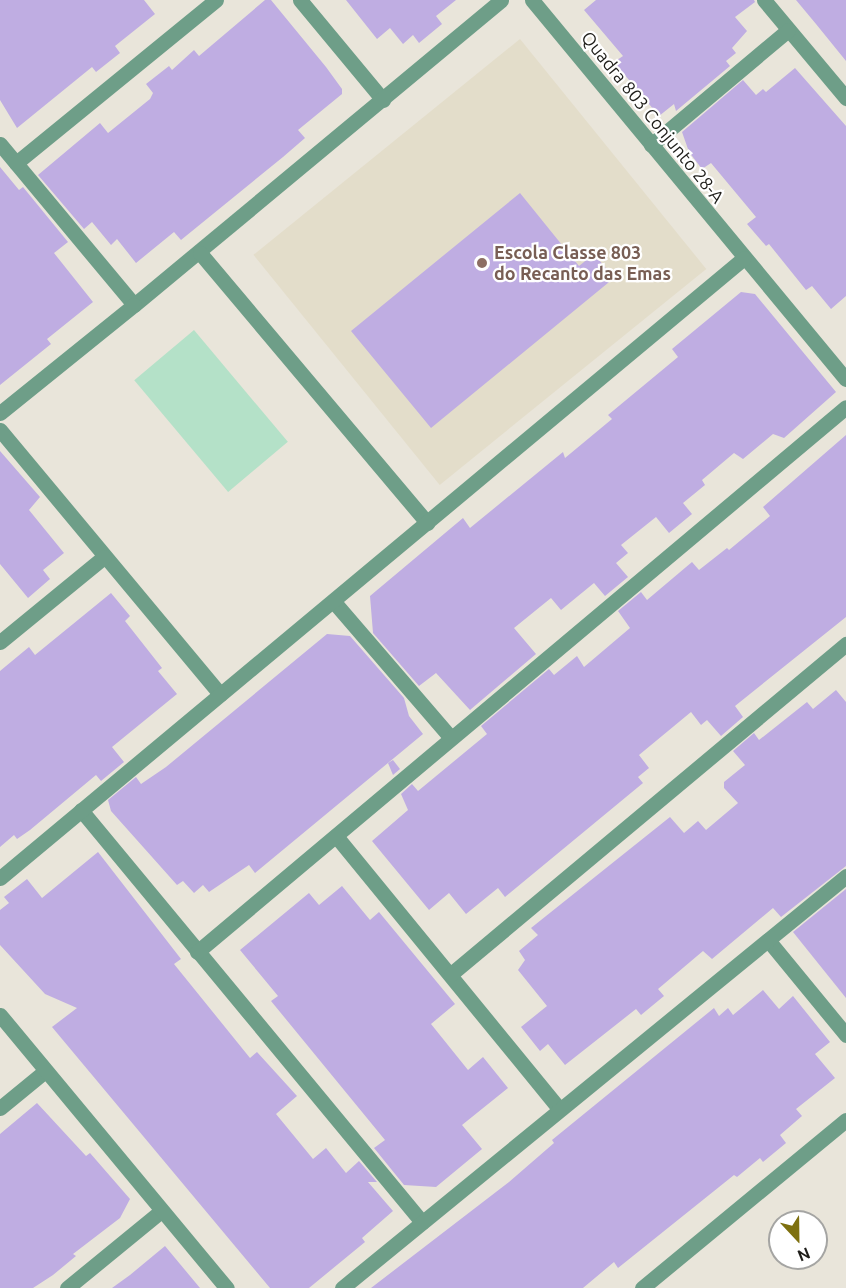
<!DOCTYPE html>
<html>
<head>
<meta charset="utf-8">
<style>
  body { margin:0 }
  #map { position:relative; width:846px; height:1288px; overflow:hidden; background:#e9e5da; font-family:Ubuntu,sans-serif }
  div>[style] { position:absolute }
  .built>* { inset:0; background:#e3ddca; transform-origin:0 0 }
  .green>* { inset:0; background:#b4e1c8; transform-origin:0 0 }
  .building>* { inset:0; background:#bfade2 }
  .minor>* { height:15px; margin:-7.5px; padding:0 7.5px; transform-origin:7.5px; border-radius:7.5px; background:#6e9e88 }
  .tertiary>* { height:15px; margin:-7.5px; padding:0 7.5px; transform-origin:7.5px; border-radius:7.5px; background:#6e9e88 }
  .dots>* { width:16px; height:16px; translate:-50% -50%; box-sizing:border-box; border:3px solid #fff; border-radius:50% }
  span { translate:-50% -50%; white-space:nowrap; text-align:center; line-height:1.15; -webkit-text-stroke:4.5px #fff; paint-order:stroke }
  .street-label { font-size:18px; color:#1e1d19 }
  .education-label { font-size:18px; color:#785e54; font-weight:700 }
  .left { translate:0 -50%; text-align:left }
  .north { position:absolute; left:768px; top:1210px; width:60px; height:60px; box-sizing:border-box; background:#fff; border:2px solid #a5a5a3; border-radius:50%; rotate:158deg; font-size:16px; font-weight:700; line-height:24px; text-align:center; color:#1e1d19 }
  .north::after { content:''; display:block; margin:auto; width:21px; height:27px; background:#7e700f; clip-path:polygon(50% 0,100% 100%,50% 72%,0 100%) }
</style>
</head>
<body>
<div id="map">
  <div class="built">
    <i style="left:520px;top:39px;width:296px;height:343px;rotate:51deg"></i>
  </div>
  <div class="green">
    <i style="left:194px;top:330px;width:146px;height:78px;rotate:50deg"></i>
  </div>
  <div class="building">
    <i style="clip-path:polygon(0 0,144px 0,155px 14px,115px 46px,120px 53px,96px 72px,92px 67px,17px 128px,0 100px)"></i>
    <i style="clip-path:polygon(265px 0,271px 0,326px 67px,342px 89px,342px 94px,298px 130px,305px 138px,283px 157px,181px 240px,174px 232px,136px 263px,117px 239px,111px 245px,92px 222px,84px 229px,38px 175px,100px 123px,108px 133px,150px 99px,153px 93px,146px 84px,169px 66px,172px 70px,194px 50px,199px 56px)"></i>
    <i style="clip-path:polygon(346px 0,456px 0,436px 16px,442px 24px,419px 43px,413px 35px,403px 44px,390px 28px,377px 39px)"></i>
    <i style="clip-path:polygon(596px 0,754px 0,755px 2px,735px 17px,747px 31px,732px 48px,736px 53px,726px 61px,730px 66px,676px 111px,674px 104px,659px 116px,614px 62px,623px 56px,584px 10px)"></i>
    <i style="clip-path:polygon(796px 0,846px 0,846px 61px,816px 24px)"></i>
    <i style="clip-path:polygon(795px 68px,846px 126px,846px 296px,831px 309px,812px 286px,806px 290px,769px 244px,766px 246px,747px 224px,756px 217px,711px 163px,702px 169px,689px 152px,682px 132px,743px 80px,756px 95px,763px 89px,766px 92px)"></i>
    <i style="clip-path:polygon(0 167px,19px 190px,23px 187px,68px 242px,54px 253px,93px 302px,47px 339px,51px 344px,0 385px)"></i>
    <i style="clip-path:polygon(520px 193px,579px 266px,594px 254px,614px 278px,431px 428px,351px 331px)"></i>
    <i style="clip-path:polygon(741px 292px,755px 294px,836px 392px,784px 438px,773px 434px,743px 459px,734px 453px,702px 480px,705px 485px,683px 503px,692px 514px,669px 533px,656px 517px,621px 545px,628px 553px,616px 563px,628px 577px,605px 596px,594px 583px,561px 610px,551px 598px,514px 628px,536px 654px,470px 710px,436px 673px,419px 686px,373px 633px,370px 596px,463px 518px,470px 528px,563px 452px,565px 458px,612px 419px,608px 415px,678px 357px,672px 349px)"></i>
    <i style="clip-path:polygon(846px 435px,846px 617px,735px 706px,743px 717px,721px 736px,707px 720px,701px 725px,691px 712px,639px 755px,649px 768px,638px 777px,643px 783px,505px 897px,498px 888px,466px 914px,449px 893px,429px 910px,372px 841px,408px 810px,401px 794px,412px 784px,418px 791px,487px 734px,481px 726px,549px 669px,554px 675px,577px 656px,584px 667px,630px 628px,618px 611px,641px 592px,647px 600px,692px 562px,699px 570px,727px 548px,729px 550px,770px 516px,763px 507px)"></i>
    <i style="clip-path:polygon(0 451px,40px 497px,29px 510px,64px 553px,43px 570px,50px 579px,28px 598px,0 564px)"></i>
    <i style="clip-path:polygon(111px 593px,130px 616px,125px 621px,162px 668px,158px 671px,177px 694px,112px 747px,124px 762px,101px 781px,96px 775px,30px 830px,17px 839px,14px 835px,0 847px,0 671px,29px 647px,35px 655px)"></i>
    <i style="clip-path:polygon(327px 634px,350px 636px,404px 698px,409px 716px,423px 734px,255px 873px,249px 865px,209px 892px,203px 885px,194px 893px,183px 881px,177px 885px,111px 811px,108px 800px,136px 777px,141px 784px,166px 767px)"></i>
    <i style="clip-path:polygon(836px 690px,846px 702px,846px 866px,781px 917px,773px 908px,712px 959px,703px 951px,658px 989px,664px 996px,641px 1015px,636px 1009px,565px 1065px,548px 1044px,540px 1051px,521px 1027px,547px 1006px,518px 970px,525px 960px,519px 951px,538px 935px,531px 928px,670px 817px,684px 833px,698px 821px,706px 830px,738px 803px,724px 788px,724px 782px,745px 765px,733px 751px,754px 733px,759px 740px,807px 702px,813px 709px)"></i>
    <i style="clip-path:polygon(393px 760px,400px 769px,393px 775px,388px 763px)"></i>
    <i style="clip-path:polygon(98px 852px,181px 959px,174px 964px,250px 1058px,257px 1052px,297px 1096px,276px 1114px,313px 1159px,326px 1148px,346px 1173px,359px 1161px,377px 1182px,368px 1182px,393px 1211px,362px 1238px,365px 1242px,309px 1288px,270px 1288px,52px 1027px,77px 1008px,45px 994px,0 945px,0 910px,9px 903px,4px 897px,27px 879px,42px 898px)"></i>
    <i style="clip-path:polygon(342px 886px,370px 920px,379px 912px,455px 1004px,431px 1024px,468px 1070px,483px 1057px,508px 1088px,462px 1125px,482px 1149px,436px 1187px,404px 1185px,374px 1148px,385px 1140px,271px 1001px,278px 996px,240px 950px,309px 893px,319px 905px)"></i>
    <i style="clip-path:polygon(846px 889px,846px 998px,793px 932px)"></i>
    <i style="clip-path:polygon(763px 990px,779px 1009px,793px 996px,830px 1042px,815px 1054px,835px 1078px,796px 1109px,802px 1116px,780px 1135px,786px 1143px,763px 1162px,760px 1158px,737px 1177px,734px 1175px,618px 1268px,614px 1262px,583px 1288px,371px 1288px,509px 1182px,554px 1143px,552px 1140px,714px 1008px,719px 1016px,728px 1008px,733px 1015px)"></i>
    <i style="clip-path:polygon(37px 1103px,86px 1156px,90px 1153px,130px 1199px,120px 1218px,73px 1254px,76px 1256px,53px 1275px,33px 1288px,0 1288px,0 1134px)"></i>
    <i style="clip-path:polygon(165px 1246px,200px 1288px,112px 1288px,130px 1275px)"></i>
  </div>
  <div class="minor">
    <i style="left:300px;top:0;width:130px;rotate:50.3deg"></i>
    <i style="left:532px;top:0;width:492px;rotate:50.4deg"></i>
    <i style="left:764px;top:0;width:128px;rotate:50.1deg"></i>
    <i style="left:0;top:144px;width:209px;rotate:50.2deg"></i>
    <i style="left:134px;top:305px;width:477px;rotate:-39.7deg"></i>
    <i style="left:651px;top:145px;width:179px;rotate:-40deg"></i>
    <i style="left:16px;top:163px;width:258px;rotate:-39.2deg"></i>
    <i style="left:200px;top:253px;width:353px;rotate:49.9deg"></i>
    <i style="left:0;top:413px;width:172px;rotate:-38.9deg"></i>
    <i style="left:0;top:430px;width:344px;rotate:50.2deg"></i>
    <i style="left:334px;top:602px;width:179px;rotate:49.3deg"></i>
    <i style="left:0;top:642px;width:134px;rotate:-39.3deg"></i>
    <i style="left:81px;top:810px;width:535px;rotate:50.39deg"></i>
    <i style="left:336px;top:836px;width:352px;rotate:50.7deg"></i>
    <i style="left:0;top:878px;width:968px;rotate:-39.81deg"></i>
    <i style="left:768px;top:940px;width:123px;rotate:50.6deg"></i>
    <i style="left:197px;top:952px;width:847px;rotate:-40.02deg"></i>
    <i style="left:451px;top:974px;width:515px;rotate:-39.88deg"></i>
    <i style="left:0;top:1108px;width:58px;rotate:-39.4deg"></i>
    <i style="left:67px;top:1288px;width:122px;rotate:-39.3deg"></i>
    <i style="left:342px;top:1288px;width:651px;rotate:-39.26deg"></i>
  </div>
  <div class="tertiary">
    <i style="left:0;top:1015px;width:355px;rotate:50.3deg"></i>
    <i style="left:642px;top:1288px;width:264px;rotate:-39.5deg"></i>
  </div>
  <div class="dots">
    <i style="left:482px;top:263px;background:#8d6e63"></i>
  </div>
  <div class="street-label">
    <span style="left:653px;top:117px;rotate:51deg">Quadra 803 Conjunto 28-A</span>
  </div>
  <div class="education-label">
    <span class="left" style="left:494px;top:263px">Escola Classe 803<br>do Recanto das Emas</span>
  </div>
  <div class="north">N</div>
</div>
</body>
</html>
